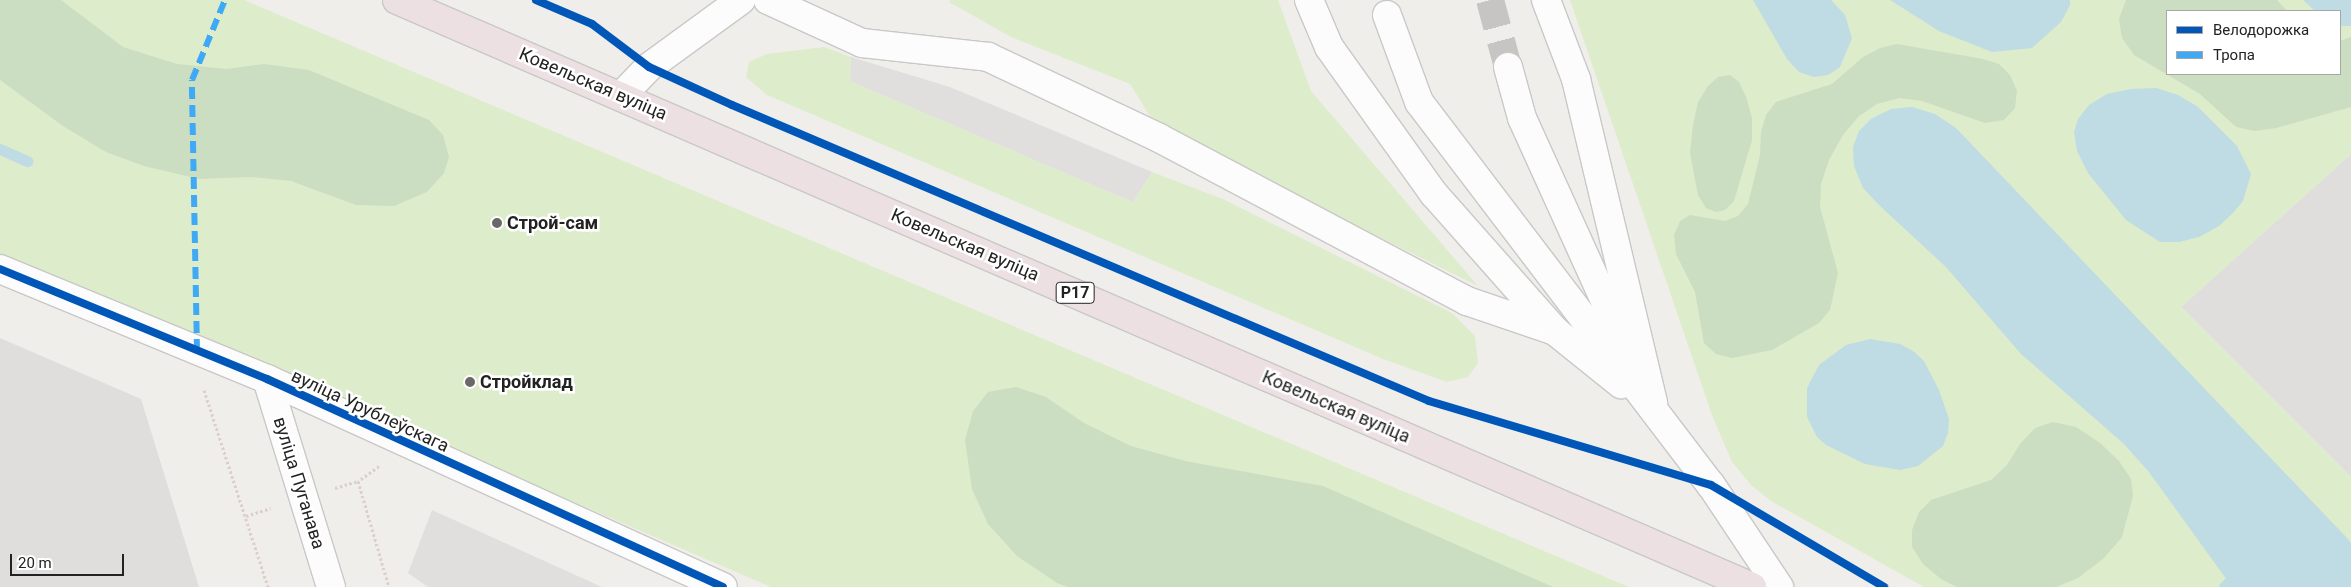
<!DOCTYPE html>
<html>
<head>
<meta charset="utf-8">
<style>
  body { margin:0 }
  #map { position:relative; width:2351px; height:587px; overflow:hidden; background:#f0eeeb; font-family:Roboto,sans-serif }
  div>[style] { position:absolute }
  .residential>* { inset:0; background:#dfdedc }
  .grass>* { inset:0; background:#ddeccb }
  .forest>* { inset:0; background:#cbdec1 }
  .parking>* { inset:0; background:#e0dfde }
  .water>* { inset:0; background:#bfdbe3 }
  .stream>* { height:11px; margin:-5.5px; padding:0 5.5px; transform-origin:5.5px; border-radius:5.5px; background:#bfdbe3 }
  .minor-tunnel>* { height:28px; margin-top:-14px; transform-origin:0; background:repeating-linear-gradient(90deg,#c7c5c3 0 28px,transparent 0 42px) }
  .path>* { height:3px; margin-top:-1.5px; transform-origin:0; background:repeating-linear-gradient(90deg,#dccecd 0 2.5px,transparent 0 5px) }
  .roads { filter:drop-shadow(1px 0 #c9c8c7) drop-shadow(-1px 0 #c9c8c7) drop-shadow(0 1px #c9c8c7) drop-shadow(0 -1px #c9c8c7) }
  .minor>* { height:28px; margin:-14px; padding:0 14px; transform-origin:14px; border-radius:14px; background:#fdfcfc }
  .highway>* { height:28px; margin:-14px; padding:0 14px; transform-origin:14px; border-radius:14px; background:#ece0e2 }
  .quiet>* { height:6px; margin-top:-3px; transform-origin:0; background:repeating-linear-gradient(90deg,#3fa9f5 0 12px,transparent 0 18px) }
  .cycleway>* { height:8px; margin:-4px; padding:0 4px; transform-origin:4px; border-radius:4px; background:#0057b8 }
  .dots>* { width:14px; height:14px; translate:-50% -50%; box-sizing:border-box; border:2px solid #fff; border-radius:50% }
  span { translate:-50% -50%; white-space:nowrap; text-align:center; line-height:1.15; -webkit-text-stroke:5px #fff; paint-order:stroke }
  .shield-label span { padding:1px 4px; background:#fff; border:1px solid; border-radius:4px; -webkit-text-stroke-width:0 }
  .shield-label { font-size:16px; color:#222; font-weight:700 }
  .street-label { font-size:18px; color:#222 }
  .poi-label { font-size:18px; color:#222; font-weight:700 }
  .left { translate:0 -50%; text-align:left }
  .legend { position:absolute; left:2166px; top:10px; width:175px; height:65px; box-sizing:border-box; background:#fff; border:1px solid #a7a7a7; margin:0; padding:6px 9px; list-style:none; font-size:15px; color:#222 }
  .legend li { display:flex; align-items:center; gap:10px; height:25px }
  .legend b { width:25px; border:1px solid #a7a7a7 }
  .scale { position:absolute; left:10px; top:554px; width:114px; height:22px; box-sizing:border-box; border:2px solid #222; border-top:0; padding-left:6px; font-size:15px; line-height:18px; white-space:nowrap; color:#222; -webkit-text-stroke:4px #fff; paint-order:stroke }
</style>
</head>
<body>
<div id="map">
  <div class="residential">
    <i style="clip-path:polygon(2351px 154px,2351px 477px,2181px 307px)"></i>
    <i style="clip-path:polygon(0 338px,141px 399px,199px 587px,0 587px)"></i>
  </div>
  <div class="grass">
    <i style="clip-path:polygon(0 0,244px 0,1629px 587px,771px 587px,0 255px)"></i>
    <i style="clip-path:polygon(951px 0,1278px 0,1311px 91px,1478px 286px,1156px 126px,1130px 84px,1011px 37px,949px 2px)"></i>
    <i style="clip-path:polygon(evenodd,1570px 0,2351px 0,2351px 154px,2181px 307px,2351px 477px,2351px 587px,1924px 587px,1771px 501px,1751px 485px,1732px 462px,1713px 418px,1570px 0,2167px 11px,2340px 11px,2340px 74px,2167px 74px,2167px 11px)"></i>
    <i style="clip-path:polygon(824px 47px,851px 57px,850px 81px,1133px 202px,1152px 172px,1223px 199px,1452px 313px,1475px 336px,1478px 363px,1468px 377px,1447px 382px,1383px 359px,767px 95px,746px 77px,749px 62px,767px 54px)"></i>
  </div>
  <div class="forest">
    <i style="clip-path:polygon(0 0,61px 0,123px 47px,177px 64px,226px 69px,264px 64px,309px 70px,429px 120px,443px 135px,449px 157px,444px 173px,427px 192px,394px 206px,356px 205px,291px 181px,251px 177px,199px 179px,144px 166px,106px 152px,63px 126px,0 80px)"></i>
    <i style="clip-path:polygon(2126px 0,2277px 0,2287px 11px,2167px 11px,2167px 74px,2340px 74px,2340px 41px,2351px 37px,2351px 107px,2276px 128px,2255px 131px,2236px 127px,2200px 94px,2134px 55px,2122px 38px,2119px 19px)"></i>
    <i style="clip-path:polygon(1897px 44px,1983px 59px,1999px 64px,2010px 75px,2017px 91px,2015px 108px,2004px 120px,1985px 123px,1922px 101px,1900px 98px,1877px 104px,1859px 116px,1843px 135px,1829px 160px,1821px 184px,1820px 207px,1838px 273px,1830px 310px,1819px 323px,1772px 350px,1732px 358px,1716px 354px,1704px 343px,1695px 292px,1676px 254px,1674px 235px,1680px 221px,1690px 215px,1725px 221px,1738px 216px,1748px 204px,1760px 155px,1761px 132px,1766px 115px,1776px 102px,1832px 84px,1863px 57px,1880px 48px)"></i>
    <i style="clip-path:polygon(1730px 75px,1739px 82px,1746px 97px,1752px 118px,1752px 140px,1734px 201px,1725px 210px,1716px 212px,1706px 208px,1698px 195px,1690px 153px,1693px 125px,1698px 102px,1708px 86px,1718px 77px)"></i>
    <i style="clip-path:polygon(1016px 387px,1046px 397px,1084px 423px,1131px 446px,1185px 461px,1323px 486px,1553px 587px,1068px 587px,1057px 583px,1017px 556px,988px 524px,972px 489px,965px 440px,973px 411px,988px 392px)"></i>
    <i style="clip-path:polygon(2053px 422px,2076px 427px,2100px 443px,2119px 461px,2131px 479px,2133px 496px,2122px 537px,2104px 558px,2078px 578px,2056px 587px,1957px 587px,1941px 579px,1923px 564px,1912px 547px,1912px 530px,1919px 512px,1931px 500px,1991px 480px,2007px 465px,2020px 444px,2035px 428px)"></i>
  </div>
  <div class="parking">
    <i style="clip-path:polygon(851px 57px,950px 87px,1152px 172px,1133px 202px,850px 81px)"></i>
    <i style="clip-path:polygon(432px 510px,602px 587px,428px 587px,408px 573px)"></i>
  </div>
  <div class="water">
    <i style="clip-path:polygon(1753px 0,1831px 0,1845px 15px,1852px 38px,1840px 67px,1828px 75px,1814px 77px,1799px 72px,1787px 59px)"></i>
    <i style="clip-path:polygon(1890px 0,2070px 0,2070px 5px,2061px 22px,2032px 48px,1992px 52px,1939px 31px)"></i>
    <i style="clip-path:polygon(2303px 0,2351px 0,2351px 26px,2340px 26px,2340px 11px,2315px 11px)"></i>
    <i style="clip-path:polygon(2156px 88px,2178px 95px,2198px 107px,2237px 146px,2251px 174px,2243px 201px,2233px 213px,2219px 226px,2199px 237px,2179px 242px,2160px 242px,2126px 220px,2088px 173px,2077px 151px,2074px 132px,2078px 119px,2089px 105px,2107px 94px,2131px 89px)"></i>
    <i style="clip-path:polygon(1912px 107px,1935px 114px,1956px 128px,2347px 538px,2351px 543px,2351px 587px,2232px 587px,2149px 472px,2124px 444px,2021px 354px,1946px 267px,1880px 206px,1863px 188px,1854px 166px,1853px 147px,1859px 131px,1871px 119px,1891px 109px)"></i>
    <i style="clip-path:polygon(1870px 339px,1900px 344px,1913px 351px,1924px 361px,1939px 390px,1949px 419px,1948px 433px,1943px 446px,1918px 466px,1900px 470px,1865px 464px,1826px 445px,1817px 437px,1807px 417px,1807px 388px,1819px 365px,1846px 345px)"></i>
  </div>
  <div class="stream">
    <i style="left:0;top:149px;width:30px;rotate:24deg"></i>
    <i style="left:2224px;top:587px;width:6px;rotate:-45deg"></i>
  </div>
  <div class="minor-tunnel">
    <i style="left:1490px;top:0;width:69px;rotate:75deg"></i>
  </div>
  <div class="path">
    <i style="left:204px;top:390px;width:207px;rotate:72deg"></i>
    <i style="left:379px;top:466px;width:26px;rotate:144deg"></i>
    <i style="left:358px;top:481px;width:110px;rotate:73.7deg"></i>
    <i style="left:335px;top:488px;width:24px;rotate:-17deg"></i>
    <i style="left:246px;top:516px;width:26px;rotate:-18deg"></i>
  </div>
  <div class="roads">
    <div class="minor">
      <i style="left:768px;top:0;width:103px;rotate:24.6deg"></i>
      <i style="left:862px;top:43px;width:127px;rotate:6.3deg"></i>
      <i style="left:988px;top:57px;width:189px;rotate:25.3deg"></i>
      <i style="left:1159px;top:138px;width:348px;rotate:27.9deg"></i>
      <i style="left:1467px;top:301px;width:93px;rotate:18.8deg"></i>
      <i style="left:1309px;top:0;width:51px;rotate:66.9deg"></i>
      <i style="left:1329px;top:47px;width:181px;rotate:54.5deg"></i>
      <i style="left:1434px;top:194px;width:183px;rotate:48.5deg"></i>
      <i style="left:1555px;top:331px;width:85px;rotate:38.8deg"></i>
      <i style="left:1546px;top:0;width:85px;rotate:69.2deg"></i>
      <i style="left:1576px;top:79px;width:333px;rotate:76.6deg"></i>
      <i style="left:1387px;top:15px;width:93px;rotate:69.8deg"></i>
      <i style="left:1419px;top:102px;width:482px;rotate:52.7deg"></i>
      <i style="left:1711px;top:485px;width:123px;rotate:56.3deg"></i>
      <i style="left:1508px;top:67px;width:53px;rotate:74.6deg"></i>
      <i style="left:1522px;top:118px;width:261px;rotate:65.6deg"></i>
      <i style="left:621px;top:96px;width:40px;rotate:-46deg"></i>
      <i style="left:649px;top:67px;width:114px;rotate:-36.1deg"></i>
      <i style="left:0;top:269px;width:289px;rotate:22.4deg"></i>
      <i style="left:267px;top:379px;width:501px;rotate:24.52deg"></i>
      <i style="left:267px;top:379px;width:218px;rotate:72.9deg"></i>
    </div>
    <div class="highway">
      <i style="left:397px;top:0;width:1477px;rotate:23.42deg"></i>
    </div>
  </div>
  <div class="quiet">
    <i style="left:197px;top:351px;width:271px;rotate:-91.1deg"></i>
    <i style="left:192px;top:80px;width:87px;rotate:-67.6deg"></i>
  </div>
  <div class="cycleway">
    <i style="left:536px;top:0;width:61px;rotate:23.2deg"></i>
    <i style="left:592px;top:24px;width:71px;rotate:37deg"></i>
    <i style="left:649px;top:67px;width:91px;rotate:24.6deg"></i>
    <i style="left:732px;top:105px;width:757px;rotate:23.01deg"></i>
    <i style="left:1429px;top:401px;width:294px;rotate:16.6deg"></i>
    <i style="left:1711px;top:485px;width:201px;rotate:30.5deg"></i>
    <i style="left:0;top:269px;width:289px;rotate:22.4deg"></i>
    <i style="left:267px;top:379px;width:501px;rotate:24.52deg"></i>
  </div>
  <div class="dots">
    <i style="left:497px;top:223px;background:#6a6968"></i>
    <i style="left:470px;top:382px;background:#6a6968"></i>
  </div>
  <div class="shield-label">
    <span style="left:1075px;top:293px">Р17</span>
  </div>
  <div class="street-label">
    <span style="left:593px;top:84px;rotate:23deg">Ковельская вуліца</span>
    <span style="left:965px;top:245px;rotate:23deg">Ковельская вуліца</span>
    <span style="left:1336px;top:407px;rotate:23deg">Ковельская вуліца</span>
    <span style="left:370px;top:411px;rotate:25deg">вуліца Урублеўскага</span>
    <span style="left:299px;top:483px;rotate:73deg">вуліца Пуганава</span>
  </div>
  <div class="poi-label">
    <span class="left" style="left:507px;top:223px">Строй-сам</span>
    <span class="left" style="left:480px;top:382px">Стройклад</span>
  </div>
  <ul class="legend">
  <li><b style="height:6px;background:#0057b8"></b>Велодорожка</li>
  <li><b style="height:6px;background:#3fa9f5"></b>Тропа</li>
  </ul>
  <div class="scale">20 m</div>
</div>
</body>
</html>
